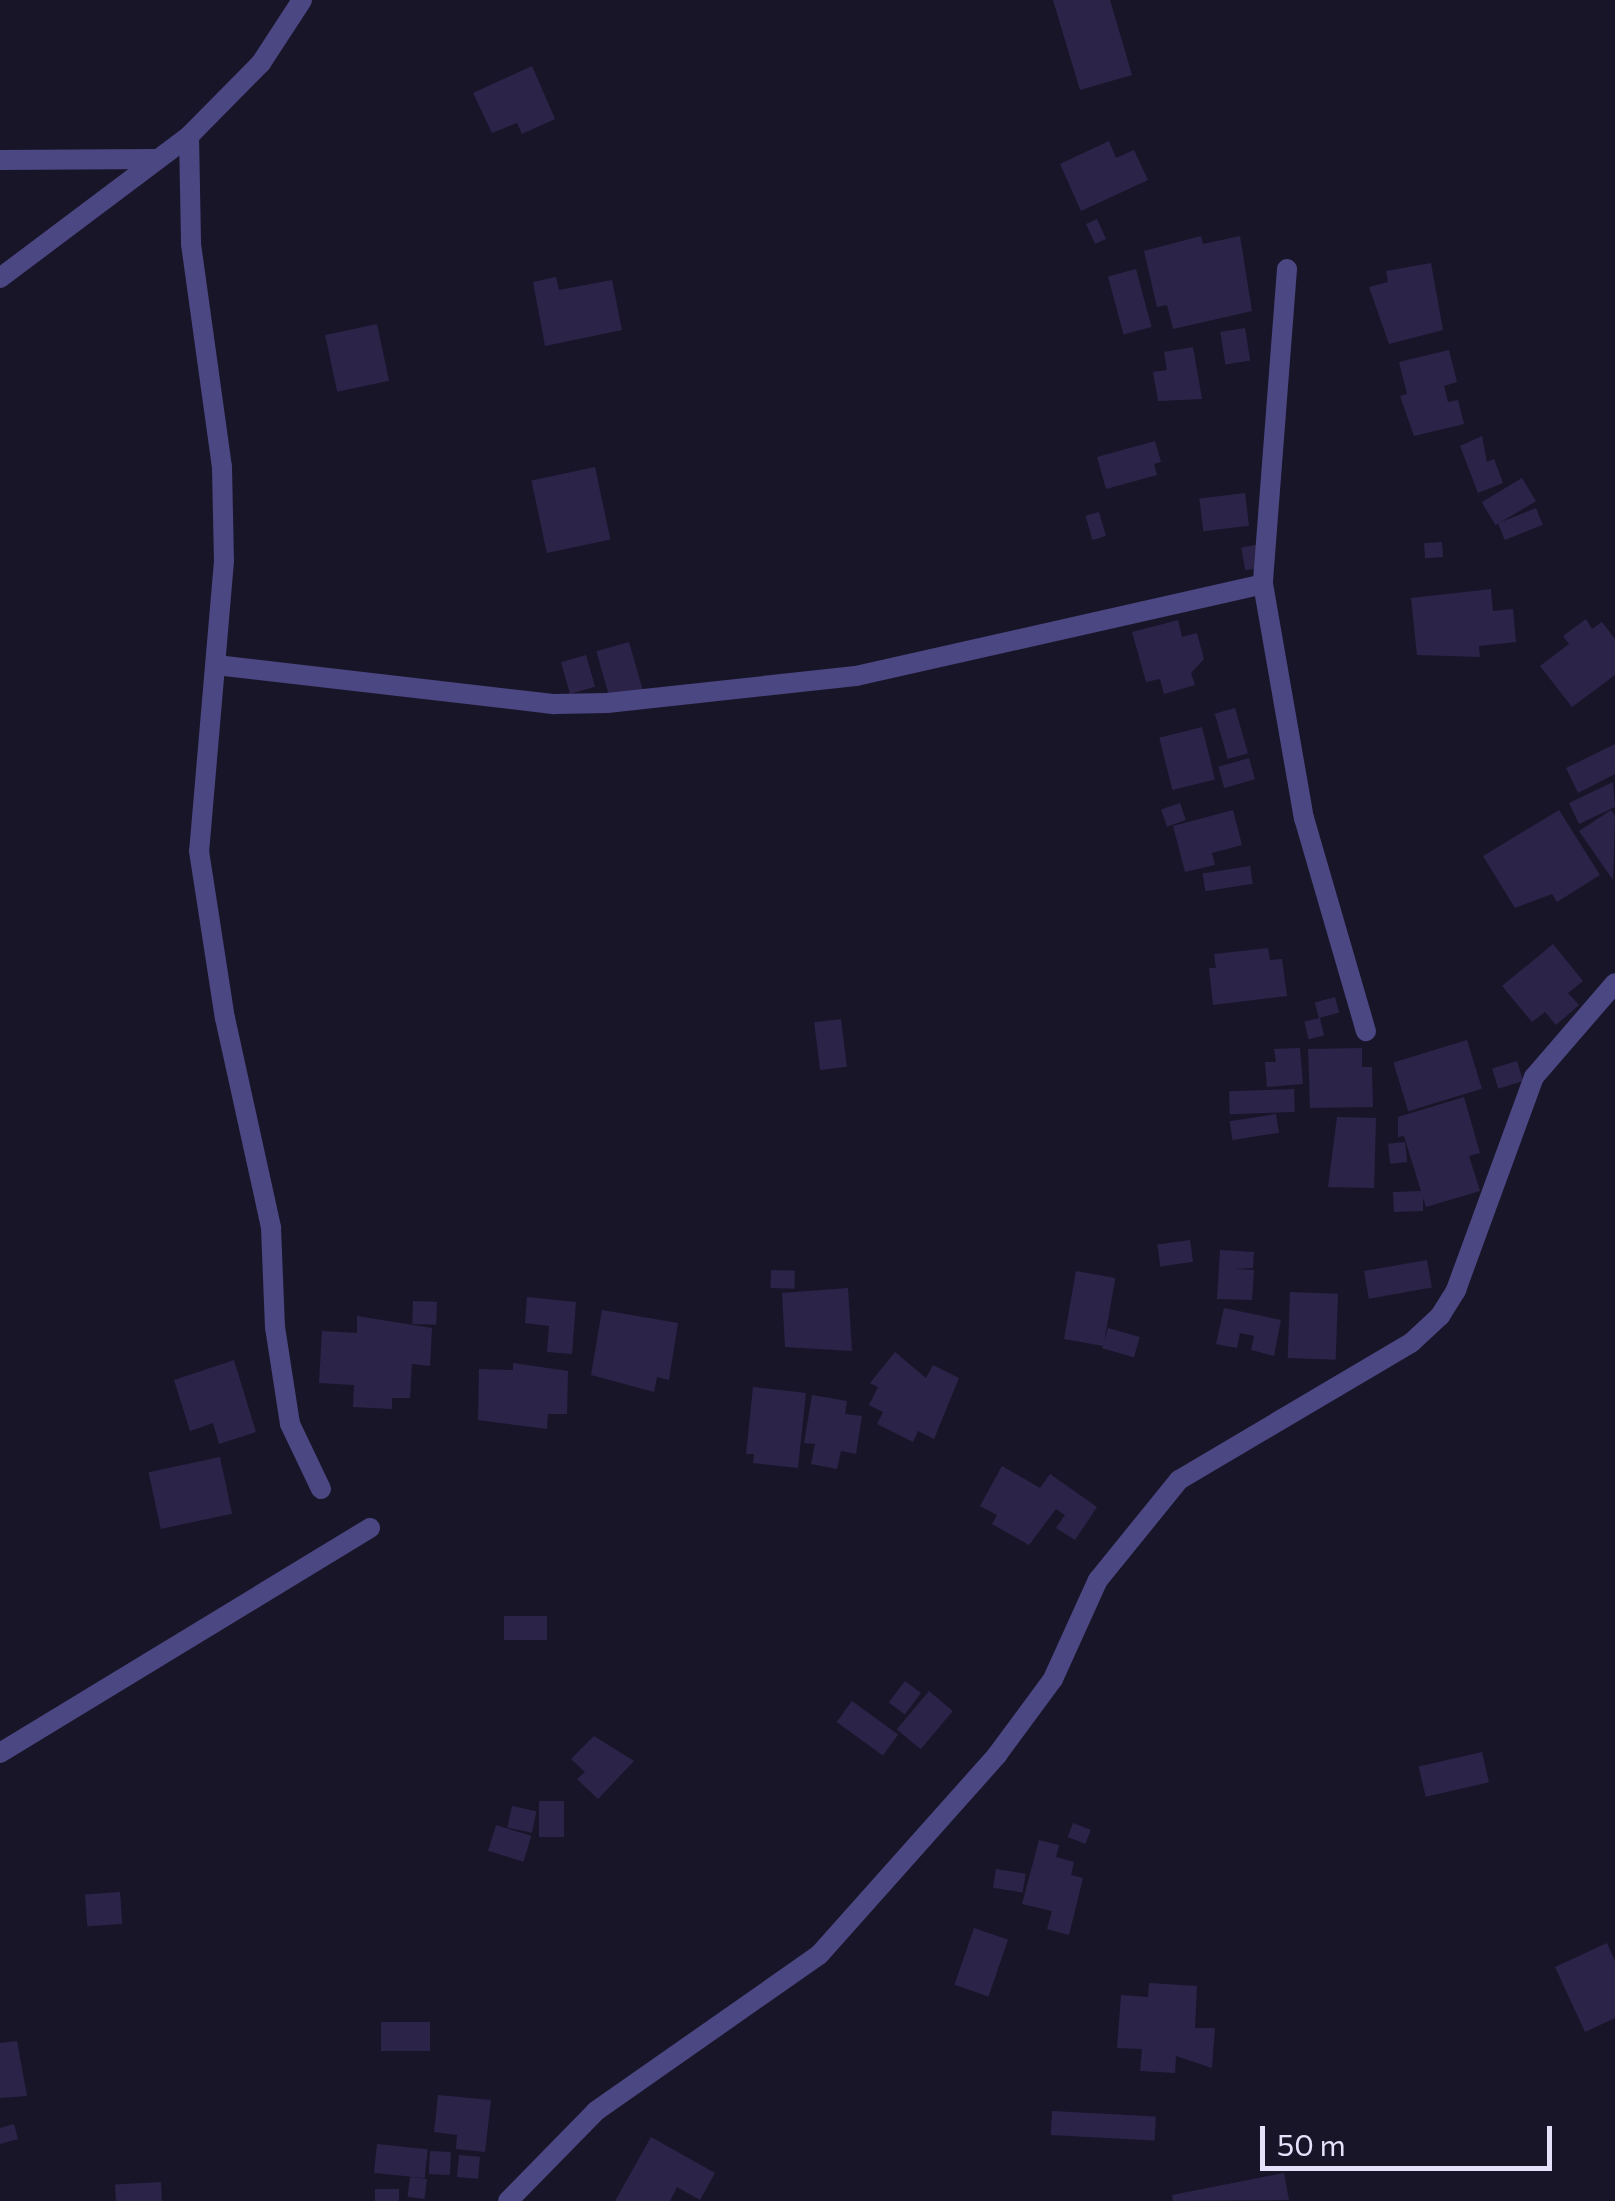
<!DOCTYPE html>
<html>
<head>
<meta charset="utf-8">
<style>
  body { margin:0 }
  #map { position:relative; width:1615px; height:2201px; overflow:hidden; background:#191529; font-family:Commissioner,sans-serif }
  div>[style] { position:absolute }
  .building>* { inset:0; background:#2c2348; transform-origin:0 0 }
  .street>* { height:20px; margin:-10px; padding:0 10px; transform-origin:10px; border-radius:10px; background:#4b4782 }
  span { translate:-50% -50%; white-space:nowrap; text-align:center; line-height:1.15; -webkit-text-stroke:8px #191529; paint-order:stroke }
  .scale { position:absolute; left:1260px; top:2126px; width:292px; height:45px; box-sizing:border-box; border:5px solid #e5e1fb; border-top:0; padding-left:12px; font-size:30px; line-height:35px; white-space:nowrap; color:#e5e1fb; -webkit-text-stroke:8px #191529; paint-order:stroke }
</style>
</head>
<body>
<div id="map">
  <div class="building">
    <i style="clip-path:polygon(1053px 0,1110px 0,1132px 75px,1080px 90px)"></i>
    <i style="clip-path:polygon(532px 66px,555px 119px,522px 134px,517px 123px,492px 133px,473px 93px)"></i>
    <i style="clip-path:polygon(1109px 141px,1116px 158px,1134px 150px,1148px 180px,1081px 211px,1060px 164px)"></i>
    <i style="left:1097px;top:219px;width:22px;height:12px;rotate:66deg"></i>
    <i style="clip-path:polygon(1201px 236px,1203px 244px,1240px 236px,1252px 311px,1173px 329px,1167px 305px,1157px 307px,1144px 251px)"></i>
    <i style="clip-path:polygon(1431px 263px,1443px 330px,1389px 344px,1369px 287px,1388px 282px,1386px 271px)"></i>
    <i style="left:1136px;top:269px;width:60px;height:29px;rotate:75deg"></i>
    <i style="clip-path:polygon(556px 277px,559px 290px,612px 280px,622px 330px,545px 346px,533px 282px)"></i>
    <i style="left:377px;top:324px;width:58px;height:53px;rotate:78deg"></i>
    <i style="left:1245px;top:328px;width:33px;height:25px;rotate:81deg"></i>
    <i style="clip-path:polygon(1193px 347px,1202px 399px,1158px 401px,1153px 372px,1167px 370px,1164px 352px)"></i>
    <i style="clip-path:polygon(1449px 350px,1457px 382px,1444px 386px,1448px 402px,1458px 400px,1464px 424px,1414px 436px,1400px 396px,1407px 394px,1399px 362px)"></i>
    <i style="clip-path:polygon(1482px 436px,1487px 462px,1494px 459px,1503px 483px,1478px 493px,1460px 446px)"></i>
    <i style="clip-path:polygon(1155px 441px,1161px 462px,1154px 464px,1157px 475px,1106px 489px,1097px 457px)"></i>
    <i style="left:595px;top:467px;width:74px;height:65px;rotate:78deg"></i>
    <i style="left:1522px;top:478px;width:27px;height:47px;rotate:59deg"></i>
    <i style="left:1245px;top:493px;width:33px;height:46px;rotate:83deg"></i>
    <i style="left:1536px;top:508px;width:18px;height:41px;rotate:68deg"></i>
    <i style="left:1099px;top:512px;width:25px;height:14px;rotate:74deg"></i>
    <i style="left:1442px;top:542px;width:15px;height:18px;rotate:86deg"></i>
    <i style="left:1256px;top:545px;width:23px;height:15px;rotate:80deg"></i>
    <i style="clip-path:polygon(1491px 589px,1493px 611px,1513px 609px,1516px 642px,1479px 646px,1480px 657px,1417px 655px,1411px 598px)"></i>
    <i style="clip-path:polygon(1586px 619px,1592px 629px,1602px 622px,1615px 639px,1615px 675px,1572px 707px,1540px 666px,1569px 644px,1563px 636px)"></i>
    <i style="clip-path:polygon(1178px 620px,1182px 637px,1197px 633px,1204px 659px,1191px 673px,1195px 685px,1164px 694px,1160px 679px,1146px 682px,1132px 632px)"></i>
    <i style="left:629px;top:642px;width:50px;height:34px;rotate:74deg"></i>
    <i style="left:586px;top:655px;width:33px;height:26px;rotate:74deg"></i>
    <i style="left:1235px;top:708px;width:47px;height:21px;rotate:74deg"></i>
    <i style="left:1202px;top:727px;width:54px;height:44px;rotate:76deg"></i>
    <i style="clip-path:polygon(1615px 744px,1615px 774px,1578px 793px,1566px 768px)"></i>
    <i style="left:1249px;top:758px;width:22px;height:32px;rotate:74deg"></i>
    <i style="clip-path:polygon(1613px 782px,1615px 807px,1579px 824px,1569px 803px)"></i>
    <i style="left:1180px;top:803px;width:18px;height:20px;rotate:71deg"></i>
    <i style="clip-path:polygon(1233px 810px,1242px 845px,1212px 853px,1215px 865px,1185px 872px,1173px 826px)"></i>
    <i style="clip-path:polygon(1559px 810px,1600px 875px,1557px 902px,1552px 894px,1515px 908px,1483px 856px)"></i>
    <i style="clip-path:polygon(1611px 810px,1615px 816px,1613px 880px,1579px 831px)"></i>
    <i style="left:1250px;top:866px;width:18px;height:48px;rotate:81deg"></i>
    <i style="clip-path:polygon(1553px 944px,1583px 981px,1568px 993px,1579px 1005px,1556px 1025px,1545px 1012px,1532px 1022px,1502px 986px)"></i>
    <i style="clip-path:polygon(1268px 948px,1270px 960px,1282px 959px,1287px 996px,1213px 1005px,1209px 968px,1216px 968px,1214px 954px)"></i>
    <i style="left:1335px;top:997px;width:16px;height:21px;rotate:75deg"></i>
    <i style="left:1320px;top:1018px;width:18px;height:16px;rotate:77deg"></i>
    <i style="left:841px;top:1019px;width:48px;height:27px;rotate:83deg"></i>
    <i style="left:1467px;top:1040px;width:51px;height:77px;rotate:73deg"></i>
    <i style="clip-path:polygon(1300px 1048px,1303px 1084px,1267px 1087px,1265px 1062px,1276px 1062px,1274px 1049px)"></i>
    <i style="clip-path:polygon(1362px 1048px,1362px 1067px,1372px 1067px,1373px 1107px,1310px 1108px,1308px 1049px)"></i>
    <i style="left:1517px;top:1061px;width:21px;height:26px;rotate:73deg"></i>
    <i style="left:1294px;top:1089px;width:23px;height:65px;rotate:88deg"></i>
    <i style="clip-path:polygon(1464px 1097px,1480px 1153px,1469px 1156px,1480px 1191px,1426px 1207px,1423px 1198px,1423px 1211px,1394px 1212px,1393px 1192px,1421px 1191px,1404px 1136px,1398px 1137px,1398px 1117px)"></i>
    <i style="left:1276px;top:1114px;width:19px;height:47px;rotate:81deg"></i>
    <i style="clip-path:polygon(1337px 1117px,1376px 1118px,1374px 1188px,1328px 1187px)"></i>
    <i style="left:1405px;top:1142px;width:20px;height:17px;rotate:84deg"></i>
    <i style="left:1190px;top:1240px;width:22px;height:33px;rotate:82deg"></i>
    <i style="clip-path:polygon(1220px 1250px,1254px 1252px,1253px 1268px,1235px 1269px,1254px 1270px,1252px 1300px,1217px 1299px)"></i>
    <i style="left:1427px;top:1260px;width:28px;height:64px;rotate:80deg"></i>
    <i style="left:771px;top:1270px;width:24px;height:18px;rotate:2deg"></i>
    <i style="left:1076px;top:1271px;width:40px;height:69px;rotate:10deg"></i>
    <i style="clip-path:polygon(848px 1288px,852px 1351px,785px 1347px,782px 1293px)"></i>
    <i style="left:1290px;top:1292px;width:48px;height:66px;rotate:2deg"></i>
    <i style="clip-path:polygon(527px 1297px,576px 1302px,572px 1354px,547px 1352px,549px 1326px,525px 1323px)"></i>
    <i style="left:413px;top:1301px;width:24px;height:23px;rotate:2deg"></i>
    <i style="clip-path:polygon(1224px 1308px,1281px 1320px,1274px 1356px,1251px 1350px,1254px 1336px,1240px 1333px,1237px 1348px,1216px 1344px)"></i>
    <i style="clip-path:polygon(602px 1310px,678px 1323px,669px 1380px,657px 1377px,654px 1392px,591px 1375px)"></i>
    <i style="clip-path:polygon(357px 1316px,432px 1328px,430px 1366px,412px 1364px,410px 1398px,392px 1398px,392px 1409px,353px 1407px,354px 1385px,319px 1383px,322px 1331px,357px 1333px)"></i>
    <i style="left:1108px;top:1328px;width:33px;height:21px;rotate:16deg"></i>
    <i style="clip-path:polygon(895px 1352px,926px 1378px,933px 1365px,959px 1378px,934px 1439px,918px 1431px,913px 1442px,877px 1424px,883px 1412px,869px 1405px,878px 1387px,870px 1383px)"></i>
    <i style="clip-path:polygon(234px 1360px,256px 1432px,219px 1444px,213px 1423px,190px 1431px,174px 1380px)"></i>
    <i style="clip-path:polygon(513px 1363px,568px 1371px,567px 1414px,548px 1414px,547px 1429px,478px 1420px,479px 1369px,513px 1370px)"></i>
    <i style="clip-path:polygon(753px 1387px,806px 1393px,798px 1468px,753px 1463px,754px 1454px,746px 1454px)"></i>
    <i style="clip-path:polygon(812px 1395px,847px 1401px,845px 1414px,862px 1416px,856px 1454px,841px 1451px,837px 1469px,811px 1464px,815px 1444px,804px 1443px)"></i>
    <i style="left:220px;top:1457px;width:58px;height:73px;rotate:78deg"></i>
    <i style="clip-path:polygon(1002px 1466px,1040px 1488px,1050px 1474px,1097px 1507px,1075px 1540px,1056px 1528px,1065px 1515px,1056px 1509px,1029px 1545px,992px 1524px,997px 1515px,980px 1506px)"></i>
    <i style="left:504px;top:1616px;width:43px;height:24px"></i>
    <i style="left:905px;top:1681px;width:20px;height:27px;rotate:37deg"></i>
    <i style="left:929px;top:1691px;width:31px;height:50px;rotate:40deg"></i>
    <i style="left:852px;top:1701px;width:57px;height:26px;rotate:36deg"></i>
    <i style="clip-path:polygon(594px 1736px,634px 1761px,598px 1799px,577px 1779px,585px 1772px,571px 1759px)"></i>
    <i style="left:1482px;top:1752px;width:31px;height:65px;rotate:77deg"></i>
    <i style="left:539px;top:1801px;width:25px;height:36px"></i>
    <i style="left:512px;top:1806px;width:25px;height:22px;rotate:12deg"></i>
    <i style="left:1073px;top:1823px;width:19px;height:15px;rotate:21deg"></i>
    <i style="left:496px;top:1825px;width:37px;height:27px;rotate:17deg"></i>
    <i style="clip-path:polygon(1039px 1840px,1059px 1845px,1056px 1857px,1074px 1862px,1071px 1875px,1083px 1878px,1069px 1935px,1047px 1929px,1052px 1911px,1022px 1904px)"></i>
    <i style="left:996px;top:1869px;width:30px;height:19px;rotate:9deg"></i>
    <i style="left:120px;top:1892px;width:32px;height:35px;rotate:86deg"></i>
    <i style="left:974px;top:1928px;width:36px;height:60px;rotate:19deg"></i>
    <i style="clip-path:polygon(1607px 1943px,1615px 1961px,1615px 2018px,1585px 2032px,1555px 1967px)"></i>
    <i style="clip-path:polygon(1149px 1983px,1197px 1986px,1195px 2028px,1215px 2028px,1212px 2068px,1176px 2056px,1175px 2073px,1140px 2071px,1142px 2049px,1117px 2048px,1121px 1995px,1148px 1997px)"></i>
    <i style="left:430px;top:2022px;width:29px;height:49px;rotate:90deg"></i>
    <i style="clip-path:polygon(17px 2041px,27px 2096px,0 2098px,0 2043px)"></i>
    <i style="clip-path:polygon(438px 2095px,491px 2100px,485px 2152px,456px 2149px,457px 2135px,434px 2132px)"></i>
    <i style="left:1052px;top:2111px;width:104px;height:24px;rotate:3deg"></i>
    <i style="clip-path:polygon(14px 2124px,18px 2139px,0 2144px,0 2128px)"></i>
    <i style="clip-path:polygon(651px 2137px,715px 2173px,700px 2200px,677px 2187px,670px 2201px,615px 2201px)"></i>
    <i style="left:377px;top:2144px;width:51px;height:29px;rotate:6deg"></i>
    <i style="left:430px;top:2151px;width:21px;height:23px;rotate:3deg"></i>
    <i style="left:459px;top:2155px;width:21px;height:22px;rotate:5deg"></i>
    <i style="clip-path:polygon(1284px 2173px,1289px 2200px,1173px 2201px,1172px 2195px)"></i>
    <i style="left:410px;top:2177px;width:17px;height:20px;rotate:7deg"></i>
    <i style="left:161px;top:2182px;width:19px;height:46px;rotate:87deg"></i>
    <i style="left:375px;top:2189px;width:24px;height:12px"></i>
  </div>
  <div class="street">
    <i style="left:189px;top:136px;width:108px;rotate:88.9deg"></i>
    <i style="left:191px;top:244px;width:225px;rotate:82.1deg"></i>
    <i style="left:222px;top:467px;width:94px;rotate:88.8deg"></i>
    <i style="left:224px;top:561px;width:291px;rotate:94.9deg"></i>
    <i style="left:199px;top:851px;width:169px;rotate:81.2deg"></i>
    <i style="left:225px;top:1018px;width:215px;rotate:77.6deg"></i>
    <i style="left:271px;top:1228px;width:99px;rotate:87.7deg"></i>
    <i style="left:275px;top:1327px;width:98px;rotate:81.2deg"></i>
    <i style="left:290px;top:1424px;width:72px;rotate:64.5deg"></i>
    <i style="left:0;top:160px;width:155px;rotate:-0.4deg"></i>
    <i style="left:1287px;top:269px;width:316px;rotate:94.4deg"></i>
    <i style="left:1263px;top:584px;width:238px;rotate:80.1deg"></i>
    <i style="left:1304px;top:818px;width:222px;rotate:73.8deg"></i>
    <i style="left:0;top:278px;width:236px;rotate:-36.9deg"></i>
    <i style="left:189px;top:136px;width:103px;rotate:-45.4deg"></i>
    <i style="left:261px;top:63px;width:75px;rotate:-56.9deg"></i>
    <i style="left:216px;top:665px;width:341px;rotate:6.6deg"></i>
    <i style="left:555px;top:704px;width:52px;rotate:-1.1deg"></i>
    <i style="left:607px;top:703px;width:250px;rotate:-6.2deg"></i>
    <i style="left:856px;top:676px;width:417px;rotate:-12.7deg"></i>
    <i style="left:0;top:1753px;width:433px;rotate:-31.3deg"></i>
    <i style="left:508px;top:2201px;width:126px;rotate:-45.6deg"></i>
    <i style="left:596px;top:2111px;width:272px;rotate:-35deg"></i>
    <i style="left:819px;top:1955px;width:268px;rotate:-48.3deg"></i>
    <i style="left:997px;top:1755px;width:94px;rotate:-53.6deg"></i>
    <i style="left:1053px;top:1679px;width:109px;rotate:-65.6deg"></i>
    <i style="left:1098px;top:1580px;width:129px;rotate:-51deg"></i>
    <i style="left:1179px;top:1480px;width:269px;rotate:-30.6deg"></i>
    <i style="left:1411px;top:1343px;width:40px;rotate:-43deg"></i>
    <i style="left:1440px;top:1316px;width:31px;rotate:-58deg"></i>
    <i style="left:1456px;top:1290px;width:227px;rotate:-69.9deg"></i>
    <i style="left:1534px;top:1077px;width:124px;rotate:-49.2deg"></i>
  </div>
  <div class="scale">50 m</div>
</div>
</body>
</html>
